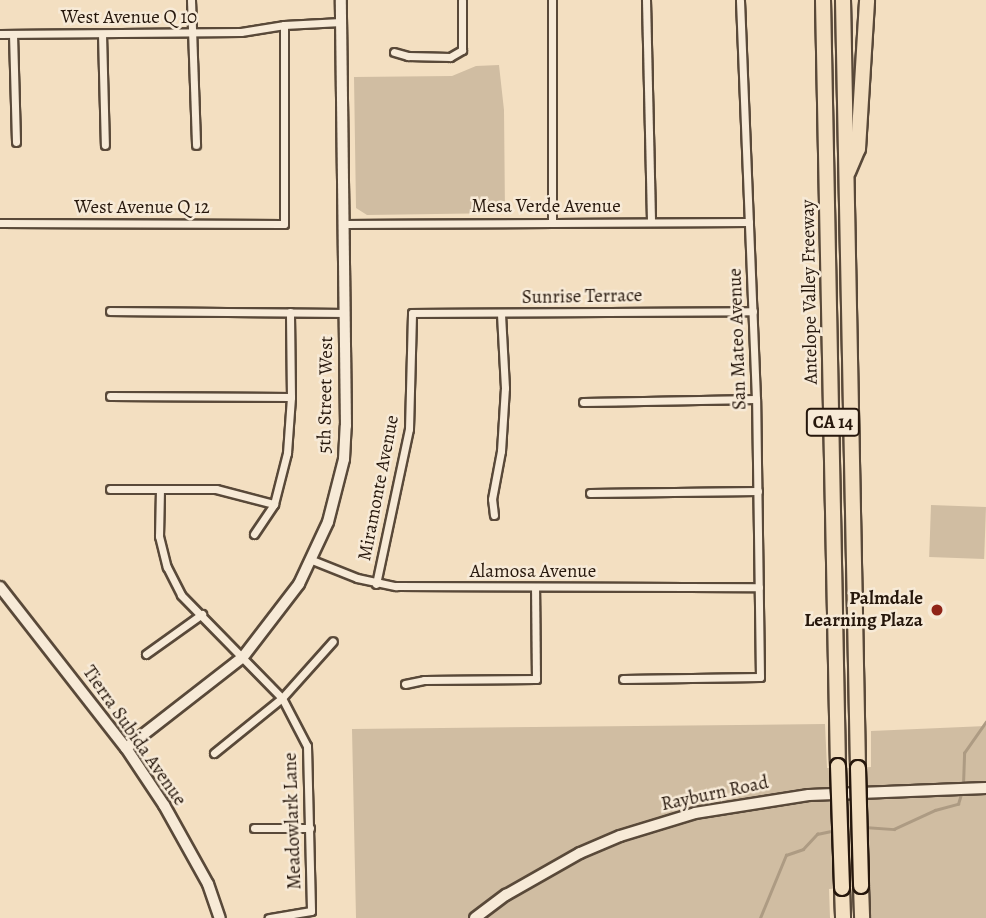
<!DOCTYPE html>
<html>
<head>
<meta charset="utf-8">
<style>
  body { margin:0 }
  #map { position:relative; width:986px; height:918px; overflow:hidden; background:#f3dfc1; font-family:Alegreya,serif }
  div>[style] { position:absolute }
  .green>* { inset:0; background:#d0bda2; transform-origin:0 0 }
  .stream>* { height:2.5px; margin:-1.25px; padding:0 1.25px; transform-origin:1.25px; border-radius:1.25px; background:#ad9b83 }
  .roads { filter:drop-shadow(2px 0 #594939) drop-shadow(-2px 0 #594939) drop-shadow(0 2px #594939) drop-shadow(0 -2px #594939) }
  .street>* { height:7px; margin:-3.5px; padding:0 3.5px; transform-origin:3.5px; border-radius:3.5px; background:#f7ead7 }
  .secondary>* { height:10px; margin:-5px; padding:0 5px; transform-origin:5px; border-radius:5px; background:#f7ead7 }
  .highway>* { height:14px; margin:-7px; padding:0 7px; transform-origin:7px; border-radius:7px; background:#f3dfc1 }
  .bridges { filter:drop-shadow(2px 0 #26170c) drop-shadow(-2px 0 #26170c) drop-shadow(0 2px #26170c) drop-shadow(0 -2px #26170c) }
  .highway-bridge>* { height:14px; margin:-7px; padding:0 7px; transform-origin:7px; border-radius:7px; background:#f3dfc1 }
  .dots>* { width:19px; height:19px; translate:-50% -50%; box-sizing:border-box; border:4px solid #f7ead7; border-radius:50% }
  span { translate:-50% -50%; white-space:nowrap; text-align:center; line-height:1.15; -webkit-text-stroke:5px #f7ead7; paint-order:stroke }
  .shield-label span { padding:2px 5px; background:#f7ead7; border:2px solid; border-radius:5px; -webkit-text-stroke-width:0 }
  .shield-label { font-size:18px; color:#26170c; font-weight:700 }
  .street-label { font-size:19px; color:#26170c }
  .poi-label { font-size:19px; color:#26170c; font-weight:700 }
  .right { translate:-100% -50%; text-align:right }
</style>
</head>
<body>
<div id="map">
  <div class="green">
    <i style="clip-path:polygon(499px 65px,504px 110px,505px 213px,367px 215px,356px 208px,354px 77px,452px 76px,476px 66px)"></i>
    <i style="left:931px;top:505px;width:55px;height:52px;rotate:2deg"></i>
    <i style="clip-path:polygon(825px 724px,827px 768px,858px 768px,871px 767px,871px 731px,986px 726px,986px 918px,871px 918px,870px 887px,861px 886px,829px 889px,830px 918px,356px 918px,352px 729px)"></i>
  </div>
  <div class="stream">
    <i style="left:963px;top:785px;width:32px;rotate:-88deg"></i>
    <i style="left:964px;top:753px;width:38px;rotate:-55deg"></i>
    <i style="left:864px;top:827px;width:30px;rotate:4deg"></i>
    <i style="left:894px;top:829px;width:45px;rotate:-24.9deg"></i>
    <i style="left:935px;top:810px;width:24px;rotate:-15deg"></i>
    <i style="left:958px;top:804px;width:14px;rotate:-73deg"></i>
    <i style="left:760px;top:918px;width:68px;rotate:-67.6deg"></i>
    <i style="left:786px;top:855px;width:18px;rotate:-19deg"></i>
    <i style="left:803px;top:849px;width:21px;rotate:-47deg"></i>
    <i style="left:817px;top:834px;width:19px;rotate:-12deg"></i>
  </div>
  <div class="roads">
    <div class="street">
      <i style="left:191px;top:0;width:145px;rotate:88deg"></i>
      <i style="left:552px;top:0;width:222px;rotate:90deg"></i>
      <i style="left:646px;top:0;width:222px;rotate:88.7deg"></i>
      <i style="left:0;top:34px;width:241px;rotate:-0.5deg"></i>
      <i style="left:241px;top:32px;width:44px;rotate:-9.2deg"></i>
      <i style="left:284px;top:25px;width:57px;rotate:-3deg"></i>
      <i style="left:13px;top:34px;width:108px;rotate:88.4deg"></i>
      <i style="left:102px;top:34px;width:111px;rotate:88.5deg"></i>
      <i style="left:394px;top:52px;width:15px;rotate:16deg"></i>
      <i style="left:408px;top:56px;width:42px;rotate:1.4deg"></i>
      <i style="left:450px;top:57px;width:14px;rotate:-30deg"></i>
      <i style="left:462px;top:50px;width:50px;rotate:-90deg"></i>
      <i style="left:0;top:223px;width:284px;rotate:0.2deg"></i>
      <i style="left:284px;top:224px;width:199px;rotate:-90deg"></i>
      <i style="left:344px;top:224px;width:405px;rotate:-0.3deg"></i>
      <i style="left:110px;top:311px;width:234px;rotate:0.5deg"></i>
      <i style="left:110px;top:396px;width:181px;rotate:0.3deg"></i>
      <i style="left:583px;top:402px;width:173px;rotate:-1deg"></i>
      <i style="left:110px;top:489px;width:106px"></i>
      <i style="left:216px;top:489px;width:60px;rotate:14.5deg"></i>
      <i style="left:160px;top:489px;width:47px;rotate:91.2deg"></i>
      <i style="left:159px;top:536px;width:32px;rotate:76deg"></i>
      <i style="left:167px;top:567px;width:31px;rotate:63deg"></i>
      <i style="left:181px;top:595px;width:144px;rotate:45.6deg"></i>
      <i style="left:282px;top:698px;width:54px;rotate:62.5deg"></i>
      <i style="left:307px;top:746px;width:165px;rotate:88.6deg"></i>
      <i style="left:311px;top:911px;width:43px;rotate:170.5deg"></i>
      <i style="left:590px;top:493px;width:168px;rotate:-0.7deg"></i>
      <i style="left:494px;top:515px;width:16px;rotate:-97deg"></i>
      <i style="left:492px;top:499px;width:49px;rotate:-79.4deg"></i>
      <i style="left:501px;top:451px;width:63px;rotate:-86.4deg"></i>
      <i style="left:505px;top:388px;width:74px;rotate:-93.1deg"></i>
      <i style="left:254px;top:534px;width:36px;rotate:-56deg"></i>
      <i style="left:274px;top:504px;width:53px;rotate:-75.7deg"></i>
      <i style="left:287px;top:453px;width:56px;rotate:-85.9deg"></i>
      <i style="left:291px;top:397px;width:85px;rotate:-90.7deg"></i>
      <i style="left:312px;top:560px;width:48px;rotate:21.8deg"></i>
      <i style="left:357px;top:578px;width:40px;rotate:12deg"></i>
      <i style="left:396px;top:586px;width:363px;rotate:0.2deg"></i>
      <i style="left:376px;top:584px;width:158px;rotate:-78deg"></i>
      <i style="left:409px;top:429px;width:116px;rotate:-88.5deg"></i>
      <i style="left:412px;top:313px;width:341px;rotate:-0.3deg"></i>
      <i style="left:146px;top:654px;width:69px;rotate:-35.5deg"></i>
      <i style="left:623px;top:679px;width:137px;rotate:-0.8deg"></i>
      <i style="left:760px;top:677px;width:278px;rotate:-90.8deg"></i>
      <i style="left:756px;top:399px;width:399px;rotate:-92.3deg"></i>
      <i style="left:405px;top:684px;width:19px;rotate:-12deg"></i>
      <i style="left:424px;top:680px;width:112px;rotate:-0.5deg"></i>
      <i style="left:536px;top:679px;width:91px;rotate:-90.6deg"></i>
      <i style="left:214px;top:753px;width:87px;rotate:-39deg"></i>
      <i style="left:282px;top:698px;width:76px;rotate:-48.2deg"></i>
      <i style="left:254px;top:828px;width:56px"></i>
    </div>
    <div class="secondary">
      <i style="left:0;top:587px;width:204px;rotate:52deg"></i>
      <i style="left:126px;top:748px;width:69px;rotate:56.3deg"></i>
      <i style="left:164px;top:805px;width:90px;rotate:60.9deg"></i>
      <i style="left:208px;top:884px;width:36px;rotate:71deg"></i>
      <i style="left:126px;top:748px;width:148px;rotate:-37.9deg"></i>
      <i style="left:243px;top:657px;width:92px;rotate:-52.5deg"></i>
      <i style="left:299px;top:584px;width:68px;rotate:-64.9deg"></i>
      <i style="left:328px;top:522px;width:65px;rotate:-75.7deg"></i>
      <i style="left:344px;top:459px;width:33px;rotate:-87deg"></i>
      <i style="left:346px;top:426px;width:426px;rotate:-90.7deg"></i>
      <i style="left:475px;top:918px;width:39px;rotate:-37deg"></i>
      <i style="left:506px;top:895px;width:85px;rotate:-29.6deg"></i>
      <i style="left:580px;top:853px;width:43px;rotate:-23deg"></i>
      <i style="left:620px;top:836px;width:78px;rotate:-17deg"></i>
      <i style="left:695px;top:813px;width:115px;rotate:-9deg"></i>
      <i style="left:809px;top:795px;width:177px;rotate:-2.3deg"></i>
    </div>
    <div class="highway">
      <i style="left:823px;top:0;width:766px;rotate:88.88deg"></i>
      <i style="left:843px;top:0;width:768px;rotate:88.88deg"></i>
      <i style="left:848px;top:172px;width:25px;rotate:-67deg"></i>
      <i style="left:858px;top:149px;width:149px;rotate:-86.5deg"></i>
      <i style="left:861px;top:886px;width:32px;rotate:88deg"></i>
      <i style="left:842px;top:888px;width:30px;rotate:88deg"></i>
    </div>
  </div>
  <div class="bridges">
    <div class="highway-bridge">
      <i style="left:838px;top:766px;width:122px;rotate:88.1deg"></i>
      <i style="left:858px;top:768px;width:118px;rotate:88.5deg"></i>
    </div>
  </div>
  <div class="dots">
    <i style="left:937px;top:610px;background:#8f2418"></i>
  </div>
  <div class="shield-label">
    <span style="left:833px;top:422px">CA 14</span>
  </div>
  <div class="street-label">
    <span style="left:129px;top:18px">West Avenue Q 10</span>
    <span style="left:546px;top:207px">Mesa Verde Avenue</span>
    <span style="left:142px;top:208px">West Avenue Q 12</span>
    <span style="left:810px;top:292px;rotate:-91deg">Antelope Valley Freeway</span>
    <span style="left:582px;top:297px;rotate:-1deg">Sunrise Terrace</span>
    <span style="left:738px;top:339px;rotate:-92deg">San Mateo Avenue</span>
    <span style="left:326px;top:395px;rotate:-89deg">5th Street West</span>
    <span style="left:379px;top:488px;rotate:-79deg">Miramonte Avenue</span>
    <span style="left:533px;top:572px">Alamosa Avenue</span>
    <span style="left:134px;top:736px;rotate:55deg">Tierra Subida Avenue</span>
    <span style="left:715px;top:794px;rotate:-12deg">Rayburn Road</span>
    <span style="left:293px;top:821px;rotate:-92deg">Meadowlark Lane</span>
  </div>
  <div class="poi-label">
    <span class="right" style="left:923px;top:610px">Palmdale<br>Learning Plaza</span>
  </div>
</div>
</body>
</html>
